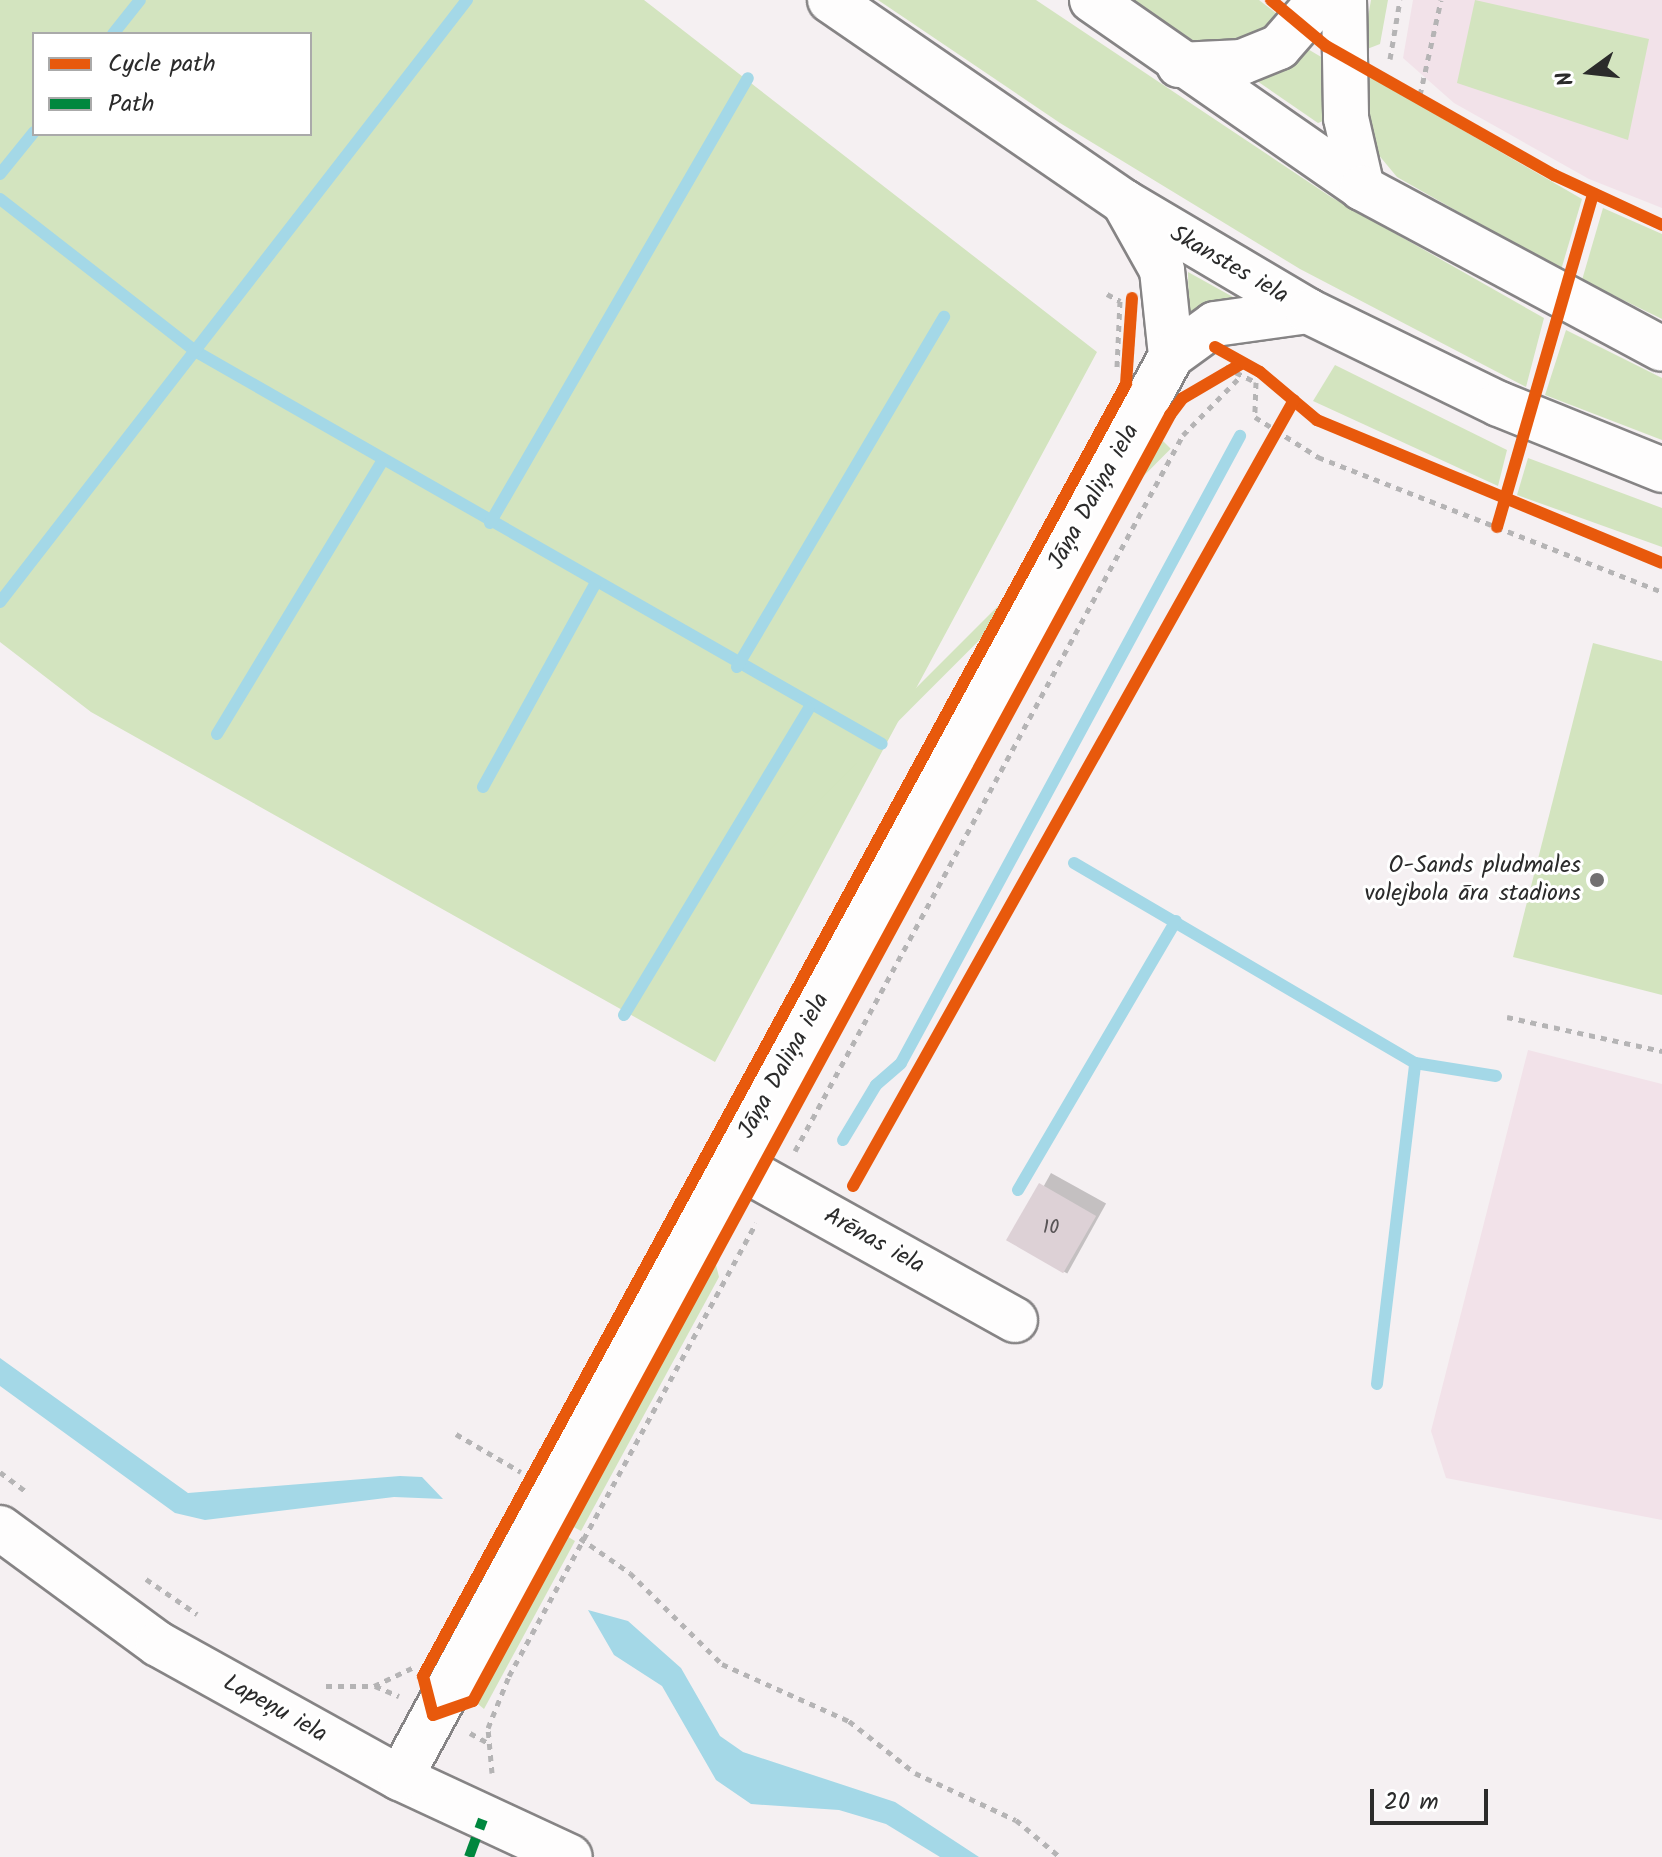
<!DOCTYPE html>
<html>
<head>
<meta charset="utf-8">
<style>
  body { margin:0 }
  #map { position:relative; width:1662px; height:1857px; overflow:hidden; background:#f5f0f2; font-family:Kalam,sans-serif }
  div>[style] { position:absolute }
  .built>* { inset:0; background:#f2e2e9 }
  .green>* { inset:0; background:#d3e4bf; transform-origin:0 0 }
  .water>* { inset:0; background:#a4d8e7 }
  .shadow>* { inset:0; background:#0003; transform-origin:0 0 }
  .stream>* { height:12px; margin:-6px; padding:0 6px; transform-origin:6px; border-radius:6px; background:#a4d8e7 }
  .building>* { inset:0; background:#ddd1d6; transform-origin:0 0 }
  .path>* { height:5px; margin-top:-2.5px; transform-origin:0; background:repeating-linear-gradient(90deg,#b5b4b5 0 6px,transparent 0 12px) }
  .roads { filter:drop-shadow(2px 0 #868485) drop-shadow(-2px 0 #868485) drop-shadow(0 2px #868485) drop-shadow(0 -2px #868485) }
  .street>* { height:44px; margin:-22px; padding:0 22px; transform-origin:22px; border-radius:22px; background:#fefdfd }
  .secondary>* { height:44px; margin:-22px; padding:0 22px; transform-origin:22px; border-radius:22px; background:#fefdfd }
  .quiet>* { height:10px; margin-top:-5px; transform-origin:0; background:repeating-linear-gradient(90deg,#00873e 0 20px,transparent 0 30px) }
  .cycleway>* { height:12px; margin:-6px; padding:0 6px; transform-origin:6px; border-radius:6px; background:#e8590c }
  .dots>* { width:22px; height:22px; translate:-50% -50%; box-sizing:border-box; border:4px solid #fff; border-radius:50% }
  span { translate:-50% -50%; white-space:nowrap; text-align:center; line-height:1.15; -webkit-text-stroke:6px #fff; paint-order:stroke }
  .number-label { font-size:20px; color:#585456 }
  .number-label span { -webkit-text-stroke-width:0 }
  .street-label { font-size:24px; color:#2b2b2b }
  .poi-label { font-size:24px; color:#2b2b2b }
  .right { translate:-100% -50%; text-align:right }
  .legend { position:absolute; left:32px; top:32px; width:280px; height:104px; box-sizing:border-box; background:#fff; border:2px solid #aaa; margin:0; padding:10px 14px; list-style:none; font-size:24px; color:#2b2b2b }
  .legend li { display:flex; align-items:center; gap:16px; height:40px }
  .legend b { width:40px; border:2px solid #aaa }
  .north { position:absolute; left:1550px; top:32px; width:80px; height:80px; -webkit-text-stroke:6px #fff; paint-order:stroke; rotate:255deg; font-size:22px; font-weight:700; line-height:32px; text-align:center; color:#2b2b2b }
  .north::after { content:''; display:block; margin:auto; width:28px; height:36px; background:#2b2b2b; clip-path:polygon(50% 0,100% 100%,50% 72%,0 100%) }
  .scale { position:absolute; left:1370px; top:1789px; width:118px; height:36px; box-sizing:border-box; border:4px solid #2b2b2b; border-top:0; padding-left:10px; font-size:24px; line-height:28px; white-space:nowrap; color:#2b2b2b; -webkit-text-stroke:6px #fff; paint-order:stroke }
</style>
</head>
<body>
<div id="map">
  <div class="built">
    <i style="clip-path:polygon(1413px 0,1662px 0,1662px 208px,1589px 179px,1454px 103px,1403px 58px)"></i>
    <i style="clip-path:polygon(1528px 1050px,1662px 1084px,1662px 1520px,1446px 1478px,1431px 1431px)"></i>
  </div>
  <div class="green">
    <i style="clip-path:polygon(evenodd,0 0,644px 0,1097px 352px,715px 1062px,91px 712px,0 642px,0 0,34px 34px,310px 34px,310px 134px,34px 134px,34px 34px)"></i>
    <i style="clip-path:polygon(878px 0,1036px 0,1331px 197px,1544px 318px,1526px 387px,1300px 269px,1060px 123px)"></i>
    <i style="clip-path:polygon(1131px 0,1259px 0,1286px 21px,1275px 32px,1205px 48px)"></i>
    <i style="clip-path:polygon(1371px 0,1388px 0,1380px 44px,1362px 51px)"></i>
    <i style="clip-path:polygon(1475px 0,1649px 39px,1628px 140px,1457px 83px)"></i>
    <i style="clip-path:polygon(1306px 48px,1328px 61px,1328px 119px,1318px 123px,1257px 81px)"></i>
    <i style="clip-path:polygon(1364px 73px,1582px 199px,1561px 270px,1397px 177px,1377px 153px,1363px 117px)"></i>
    <i style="clip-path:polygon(1603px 208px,1662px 234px,1662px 319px,1582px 280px)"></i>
    <i style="clip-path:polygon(1188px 272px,1233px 297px,1233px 299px,1189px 322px)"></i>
    <i style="clip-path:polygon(1566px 330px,1662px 378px,1662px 440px,1545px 395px)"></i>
    <i style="clip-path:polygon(1335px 365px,1507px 450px,1498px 486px,1313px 401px)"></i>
    <i style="left:1163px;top:441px;width:11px;height:736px;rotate:45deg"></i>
    <i style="clip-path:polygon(1528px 458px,1662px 508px,1662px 547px,1517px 495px)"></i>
    <i style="clip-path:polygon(1593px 643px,1662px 661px,1662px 995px,1513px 957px)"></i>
    <i style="clip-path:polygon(715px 1261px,719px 1277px,581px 1531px,570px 1525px)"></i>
    <i style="clip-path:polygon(565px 1535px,575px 1541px,484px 1709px,478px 1704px,486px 1683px)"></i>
  </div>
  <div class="water">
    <i style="clip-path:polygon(0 1358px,188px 1493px,400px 1476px,422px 1477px,443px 1499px,394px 1497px,205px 1520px,175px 1513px,0 1386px)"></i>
    <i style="clip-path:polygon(588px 1610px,628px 1621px,681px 1668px,720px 1736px,743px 1752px,895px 1802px,979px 1857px,940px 1857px,886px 1824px,839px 1810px,751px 1804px,716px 1780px,662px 1686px,614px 1655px)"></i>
  </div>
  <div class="shadow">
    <i style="left:1051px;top:1173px;width:63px;height:80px;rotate:29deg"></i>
  </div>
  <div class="stream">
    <i style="left:113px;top:34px;width:43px;rotate:-51.5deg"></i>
    <i style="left:0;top:174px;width:54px;rotate:-51deg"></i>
    <i style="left:0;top:199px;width:247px;rotate:37.9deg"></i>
    <i style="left:195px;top:351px;width:791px;rotate:29.77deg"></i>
    <i style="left:490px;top:523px;width:514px;rotate:-59.9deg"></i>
    <i style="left:0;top:602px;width:762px;rotate:-52.2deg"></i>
    <i style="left:737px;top:667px;width:407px;rotate:-59.4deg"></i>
    <i style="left:217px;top:734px;width:320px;rotate:-58.8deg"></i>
    <i style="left:483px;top:787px;width:232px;rotate:-61.1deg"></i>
    <i style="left:1074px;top:863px;width:395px;rotate:30.4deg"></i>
    <i style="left:1415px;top:1063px;width:82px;rotate:9.1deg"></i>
    <i style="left:624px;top:1015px;width:358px;rotate:-58.9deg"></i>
    <i style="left:843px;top:1140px;width:64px;rotate:-59deg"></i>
    <i style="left:876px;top:1085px;width:33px;rotate:-41deg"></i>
    <i style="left:901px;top:1063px;width:713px;rotate:-61.6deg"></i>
    <i style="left:1018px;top:1190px;width:312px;rotate:-59.6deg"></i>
    <i style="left:1377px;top:1384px;width:323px;rotate:-83.2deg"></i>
  </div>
  <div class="building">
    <i style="left:1039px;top:1183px;width:66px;height:66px;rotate:30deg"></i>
  </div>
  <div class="path">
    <i style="left:1390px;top:59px;width:60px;rotate:-80.4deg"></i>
    <i style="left:1420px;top:95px;width:97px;rotate:-77.5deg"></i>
    <i style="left:1107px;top:294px;width:15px;rotate:28deg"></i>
    <i style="left:1120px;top:301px;width:66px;rotate:92.6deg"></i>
    <i style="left:1225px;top:367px;width:34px;rotate:26deg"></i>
    <i style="left:1256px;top:382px;width:35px;rotate:92deg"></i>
    <i style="left:1255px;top:417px;width:75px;rotate:32.4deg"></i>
    <i style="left:1318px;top:457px;width:370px;rotate:21.4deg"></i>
    <i style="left:1507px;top:1017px;width:159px;rotate:12.4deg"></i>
    <i style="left:795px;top:1151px;width:814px;rotate:-61.55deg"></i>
    <i style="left:1183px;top:435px;width:84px;rotate:-45.5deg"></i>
    <i style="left:456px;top:1434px;width:75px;rotate:30.3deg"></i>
    <i style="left:0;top:1472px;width:35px;rotate:37deg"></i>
    <i style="left:580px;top:1538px;width:61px;rotate:35deg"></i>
    <i style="left:630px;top:1573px;width:129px;rotate:44.7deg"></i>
    <i style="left:722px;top:1664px;width:139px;rotate:24.2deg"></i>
    <i style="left:849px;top:1721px;width:84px;rotate:38.2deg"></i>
    <i style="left:915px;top:1773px;width:111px;rotate:25deg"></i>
    <i style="left:1016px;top:1820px;width:57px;rotate:40.1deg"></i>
    <i style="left:146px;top:1579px;width:62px;rotate:34.5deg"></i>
    <i style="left:326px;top:1686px;width:48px"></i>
    <i style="left:374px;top:1686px;width:42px;rotate:-25.3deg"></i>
    <i style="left:375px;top:1686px;width:26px;rotate:23deg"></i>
    <i style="left:470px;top:1733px;width:21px;rotate:29deg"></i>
    <i style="left:492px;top:1773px;width:45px;rotate:-95.1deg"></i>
    <i style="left:488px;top:1728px;width:56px;rotate:-68deg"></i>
    <i style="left:509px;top:1676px;width:516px;rotate:-61.4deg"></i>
  </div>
  <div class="roads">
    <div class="street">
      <i style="left:1344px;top:0;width:118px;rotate:89deg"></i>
      <i style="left:1346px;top:118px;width:72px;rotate:77.1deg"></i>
      <i style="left:1179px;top:65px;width:63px;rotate:-2.7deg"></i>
      <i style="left:1242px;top:62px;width:40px;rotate:-22deg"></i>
      <i style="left:1279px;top:47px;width:62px;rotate:-48.9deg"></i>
      <i style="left:1124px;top:202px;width:78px;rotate:60.8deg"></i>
      <i style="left:1162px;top:270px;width:86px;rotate:84deg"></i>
      <i style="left:731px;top:1162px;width:325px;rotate:29.1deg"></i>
      <i style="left:0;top:1528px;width:196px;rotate:36.3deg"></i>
      <i style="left:158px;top:1644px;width:277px;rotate:29deg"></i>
      <i style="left:400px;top:1778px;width:187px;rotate:24.9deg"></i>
      <i style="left:400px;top:1778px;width:1618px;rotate:-61.53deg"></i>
      <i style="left:1171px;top:356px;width:54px;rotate:-36deg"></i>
      <i style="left:1215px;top:324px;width:94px;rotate:-8deg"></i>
    </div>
    <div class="secondary">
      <i style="left:830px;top:0;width:357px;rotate:34.5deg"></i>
      <i style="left:1124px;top:202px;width:214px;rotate:30.6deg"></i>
      <i style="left:1308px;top:311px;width:212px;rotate:26deg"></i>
      <i style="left:1499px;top:404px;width:176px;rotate:22deg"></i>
      <i style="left:1092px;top:0;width:329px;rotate:34.8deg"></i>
      <i style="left:1362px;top:188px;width:340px;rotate:28.2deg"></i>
    </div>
  </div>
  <div class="quiet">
    <i style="left:469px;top:1857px;width:40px;rotate:-69.8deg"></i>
  </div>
  <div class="cycleway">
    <i style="left:1271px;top:0;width:72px;rotate:39.9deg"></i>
    <i style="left:1326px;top:46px;width:262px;rotate:29.5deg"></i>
    <i style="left:1554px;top:175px;width:119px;rotate:24.8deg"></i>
    <i style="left:1132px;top:298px;width:86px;rotate:94deg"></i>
    <i style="left:1126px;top:384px;width:1471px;rotate:118.55deg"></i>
    <i style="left:423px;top:1676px;width:40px;rotate:75.6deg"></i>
    <i style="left:433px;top:1715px;width:42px;rotate:-19.3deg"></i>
    <i style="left:473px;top:1701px;width:1463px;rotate:-61.54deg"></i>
    <i style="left:1170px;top:415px;width:21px;rotate:-53deg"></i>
    <i style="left:1183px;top:398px;width:67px;rotate:-30.4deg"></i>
    <i style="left:1215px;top:347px;width:51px;rotate:29.1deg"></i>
    <i style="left:1260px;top:372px;width:75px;rotate:40.1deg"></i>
    <i style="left:1317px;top:420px;width:373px;rotate:22.5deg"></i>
    <i style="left:1497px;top:527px;width:347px;rotate:-73.9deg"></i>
    <i style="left:853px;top:1186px;width:901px;rotate:-60.7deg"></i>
  </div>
  <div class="dots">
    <i style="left:1597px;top:880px;background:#727071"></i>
  </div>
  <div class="number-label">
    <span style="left:1051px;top:1228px">10</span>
  </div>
  <div class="street-label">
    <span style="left:1229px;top:265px;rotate:30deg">Skanstes iela</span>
    <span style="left:1094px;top:497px;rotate:-61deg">Jāņa Daliņa iela</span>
    <span style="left:784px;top:1066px;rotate:-61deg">Jāņa Daliņa iela</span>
    <span style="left:874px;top:1241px;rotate:29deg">Arēnas iela</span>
    <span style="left:275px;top:1709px;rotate:29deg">Lapeņu iela</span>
  </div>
  <div class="poi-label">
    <span class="right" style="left:1581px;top:880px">O-Sands pludmales<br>volejbola āra stadions</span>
  </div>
  <ul class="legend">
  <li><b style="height:10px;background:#e8590c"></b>Cycle path</li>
  <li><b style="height:10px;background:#00873e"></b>Path</li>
  </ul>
  <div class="north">N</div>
  <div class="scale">20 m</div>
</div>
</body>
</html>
